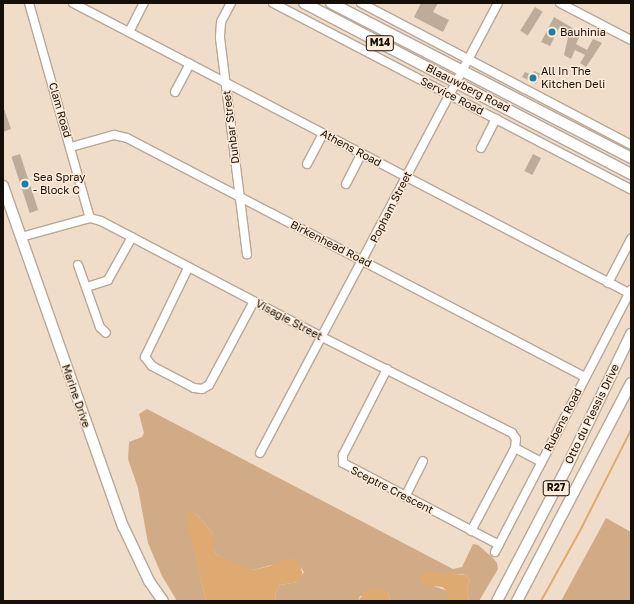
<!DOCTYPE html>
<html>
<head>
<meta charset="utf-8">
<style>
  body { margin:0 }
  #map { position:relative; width:634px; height:604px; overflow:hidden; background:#efddca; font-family:"Golos Text",sans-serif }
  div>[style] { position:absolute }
  .green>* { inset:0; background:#d0ab85 }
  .water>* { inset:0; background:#dfaa72 }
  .stream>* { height:2px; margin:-1px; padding:0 1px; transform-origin:1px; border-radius:1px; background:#dfaa72 }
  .building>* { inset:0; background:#beac9b; transform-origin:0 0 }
  .roads { filter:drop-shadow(1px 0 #b9a796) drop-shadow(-1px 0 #b9a796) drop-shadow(0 1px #b9a796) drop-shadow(0 -1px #b9a796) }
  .minor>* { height:8px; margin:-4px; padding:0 4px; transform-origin:4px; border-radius:4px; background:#fff }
  .major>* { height:10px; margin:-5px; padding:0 5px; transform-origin:5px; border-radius:5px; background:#fff }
  .dots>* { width:11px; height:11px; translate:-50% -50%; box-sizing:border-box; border:2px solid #fdead7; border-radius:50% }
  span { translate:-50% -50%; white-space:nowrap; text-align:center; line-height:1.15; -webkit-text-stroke:3px #fdead7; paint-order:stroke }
  .shield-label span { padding:1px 3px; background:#fdead7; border:1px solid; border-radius:3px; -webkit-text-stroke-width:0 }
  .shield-label { font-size:10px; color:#150f08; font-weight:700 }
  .poi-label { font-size:11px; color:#150f08 }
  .left { translate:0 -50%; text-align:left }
  .street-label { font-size:11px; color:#150f08 }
  .frame { position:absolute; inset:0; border:4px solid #150f08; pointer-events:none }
</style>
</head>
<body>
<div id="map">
  <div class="green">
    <i style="clip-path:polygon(147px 409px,453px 569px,462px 567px,473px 544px,478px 545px,493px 558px,497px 563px,498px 569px,479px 601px,469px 601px,467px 587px,470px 581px,466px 575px,461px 574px,452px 575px,433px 586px,448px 591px,447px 601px,390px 601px,388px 592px,360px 596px,358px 601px,276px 601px,275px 594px,280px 585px,298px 582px,304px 572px,294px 559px,253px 570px,240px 566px,217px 555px,213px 549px,213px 534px,210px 530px,196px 514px,186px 513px,206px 601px,177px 601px,162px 576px,148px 543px,138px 488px,128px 459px,129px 442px,142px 437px,144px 433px,139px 414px)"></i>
    <i style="clip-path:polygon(606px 518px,631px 532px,631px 601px,561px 601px)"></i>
  </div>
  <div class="water">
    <i style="clip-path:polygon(188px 511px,196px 514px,210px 530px,213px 534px,213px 549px,217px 555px,253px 570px,270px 566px,283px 559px,294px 559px,300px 565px,303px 576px,298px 582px,280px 585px,275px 594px,276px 601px,206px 601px,187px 521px,186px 513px)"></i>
    <i style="clip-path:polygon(431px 572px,466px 575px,470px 581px,467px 587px,469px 601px,447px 601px,447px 591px,442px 587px,423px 585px,419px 576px)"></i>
    <i style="clip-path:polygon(376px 587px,388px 592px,390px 601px,358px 601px,366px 590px)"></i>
  </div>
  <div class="stream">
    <i style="left:541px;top:601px;width:82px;rotate:-60.9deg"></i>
    <i style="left:581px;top:529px;width:111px;rotate:-63.2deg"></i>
  </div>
  <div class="building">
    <i style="clip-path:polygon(421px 3px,438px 3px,433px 12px,449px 20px,443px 32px,414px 17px)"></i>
    <i style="left:535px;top:7px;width:9px;height:28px;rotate:32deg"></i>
    <i style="clip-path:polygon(554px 17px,581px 33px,576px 44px,587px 50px,593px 39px,602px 43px,586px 67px,580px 63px,585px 55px,575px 50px,571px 59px,564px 55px,569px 33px,559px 28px,550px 46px,541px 42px)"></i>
    <i style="clip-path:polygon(534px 71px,541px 74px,536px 84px,522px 77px,525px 72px,532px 75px)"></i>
    <i style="clip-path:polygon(3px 106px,11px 129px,3px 132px)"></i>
    <i style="left:20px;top:154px;width:59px;height:9px;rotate:72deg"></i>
    <i style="left:533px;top:154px;width:9px;height:19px;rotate:27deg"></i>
  </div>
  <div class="roads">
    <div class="minor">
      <i style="left:29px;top:3px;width:223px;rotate:74.2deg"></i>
      <i style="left:73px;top:3px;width:627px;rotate:27.55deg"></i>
      <i style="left:231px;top:3px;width:21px;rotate:118deg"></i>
      <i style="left:221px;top:22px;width:16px;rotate:94deg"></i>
      <i style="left:220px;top:38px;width:218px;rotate:82.9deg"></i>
      <i style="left:273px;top:3px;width:403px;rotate:27.5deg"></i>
      <i style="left:361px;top:3px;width:305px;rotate:27.7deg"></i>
      <i style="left:560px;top:3px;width:80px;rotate:27.5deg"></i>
      <i style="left:129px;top:32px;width:33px;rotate:-63deg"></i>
      <i style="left:175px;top:92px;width:32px;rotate:-62deg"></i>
      <i style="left:71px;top:147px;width:45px;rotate:-15.6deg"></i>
      <i style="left:114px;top:135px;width:13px;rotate:13deg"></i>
      <i style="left:127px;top:138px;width:517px;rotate:27.56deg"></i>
      <i style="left:481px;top:148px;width:33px;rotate:-63deg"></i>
      <i style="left:307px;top:164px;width:34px;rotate:-62deg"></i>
      <i style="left:346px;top:184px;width:34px;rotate:-63deg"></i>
      <i style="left:21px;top:237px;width:72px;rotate:-15.4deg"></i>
      <i style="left:90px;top:218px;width:11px;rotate:15deg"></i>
      <i style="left:101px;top:221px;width:247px;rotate:27.7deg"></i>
      <i style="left:320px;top:336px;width:215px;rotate:26.8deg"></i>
      <i style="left:512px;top:433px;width:7px;rotate:56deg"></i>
      <i style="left:516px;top:439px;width:9px;rotate:96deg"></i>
      <i style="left:515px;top:448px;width:94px;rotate:117.9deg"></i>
      <i style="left:78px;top:265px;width:66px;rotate:70.5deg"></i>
      <i style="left:100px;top:327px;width:8px;rotate:45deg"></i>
      <i style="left:188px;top:268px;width:99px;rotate:115.8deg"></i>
      <i style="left:145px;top:357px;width:11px;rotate:52deg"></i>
      <i style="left:152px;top:366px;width:47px;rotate:27.6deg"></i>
      <i style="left:194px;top:388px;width:8px;rotate:7deg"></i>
      <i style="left:202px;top:389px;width:8px;rotate:-30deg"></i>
      <i style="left:209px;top:385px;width:95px;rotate:-61.8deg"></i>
      <i style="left:608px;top:283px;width:50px;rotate:-62.4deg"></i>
      <i style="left:87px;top:287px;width:22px;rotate:-18deg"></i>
      <i style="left:108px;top:280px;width:49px;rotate:-60.8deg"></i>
      <i style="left:387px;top:369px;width:97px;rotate:117.1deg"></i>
      <i style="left:343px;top:455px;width:8px;rotate:90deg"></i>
      <i style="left:343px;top:463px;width:176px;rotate:27.7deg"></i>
      <i style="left:515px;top:448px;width:30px;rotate:28deg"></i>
      <i style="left:260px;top:453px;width:509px;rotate:-62.13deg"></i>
      <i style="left:405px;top:497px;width:40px;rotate:-63.4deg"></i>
      <i style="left:495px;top:552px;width:295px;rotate:-62.6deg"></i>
    </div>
    <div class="major">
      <i style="left:304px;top:3px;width:369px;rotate:27.6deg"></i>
      <i style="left:331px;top:3px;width:338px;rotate:27.3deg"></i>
      <i style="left:3px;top:186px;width:361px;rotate:70.6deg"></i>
      <i style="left:123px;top:526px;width:61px;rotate:64.7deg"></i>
      <i style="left:149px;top:581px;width:24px;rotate:55deg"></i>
      <i style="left:497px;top:601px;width:149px;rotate:-62.4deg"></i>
      <i style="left:566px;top:469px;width:150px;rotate:-64.3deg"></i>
      <i style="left:517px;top:601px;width:246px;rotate:-62.4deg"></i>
    </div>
  </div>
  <div class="dots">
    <i style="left:552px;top:32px;background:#1580a9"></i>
    <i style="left:533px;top:78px;background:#1580a9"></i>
    <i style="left:25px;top:184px;background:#1580a9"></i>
  </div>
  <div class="shield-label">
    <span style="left:380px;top:43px">M14</span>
    <span style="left:556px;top:488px">R27</span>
  </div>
  <div class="poi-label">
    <span class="left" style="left:560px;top:32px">Bauhinia</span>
    <span class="left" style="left:541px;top:78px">All In The<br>Kitchen Deli</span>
    <span class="left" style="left:33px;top:184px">Sea Spray<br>- Block C</span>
  </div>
  <div class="street-label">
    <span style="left:468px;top:88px;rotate:27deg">Blaauwberg Road</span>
    <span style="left:452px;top:96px;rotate:27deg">Service Road</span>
    <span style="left:60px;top:110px;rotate:74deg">Clam Road</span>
    <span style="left:231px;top:127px;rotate:-97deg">Dunbar Street</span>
    <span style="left:351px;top:148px;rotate:28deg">Athens Road</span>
    <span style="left:391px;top:207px;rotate:-63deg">Popham Street</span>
    <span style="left:331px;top:244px;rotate:27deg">Birkenhead Road</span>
    <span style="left:289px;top:320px;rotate:28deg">Visagie Street</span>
    <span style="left:76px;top:396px;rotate:71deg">Marine Drive</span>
    <span style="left:592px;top:414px;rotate:-64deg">Otto du Plessis Drive</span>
    <span style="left:563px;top:420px;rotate:-63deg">Rubens Road</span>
    <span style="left:392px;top:490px;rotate:27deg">Sceptre Crescent</span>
  </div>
  <div class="frame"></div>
</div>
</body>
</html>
